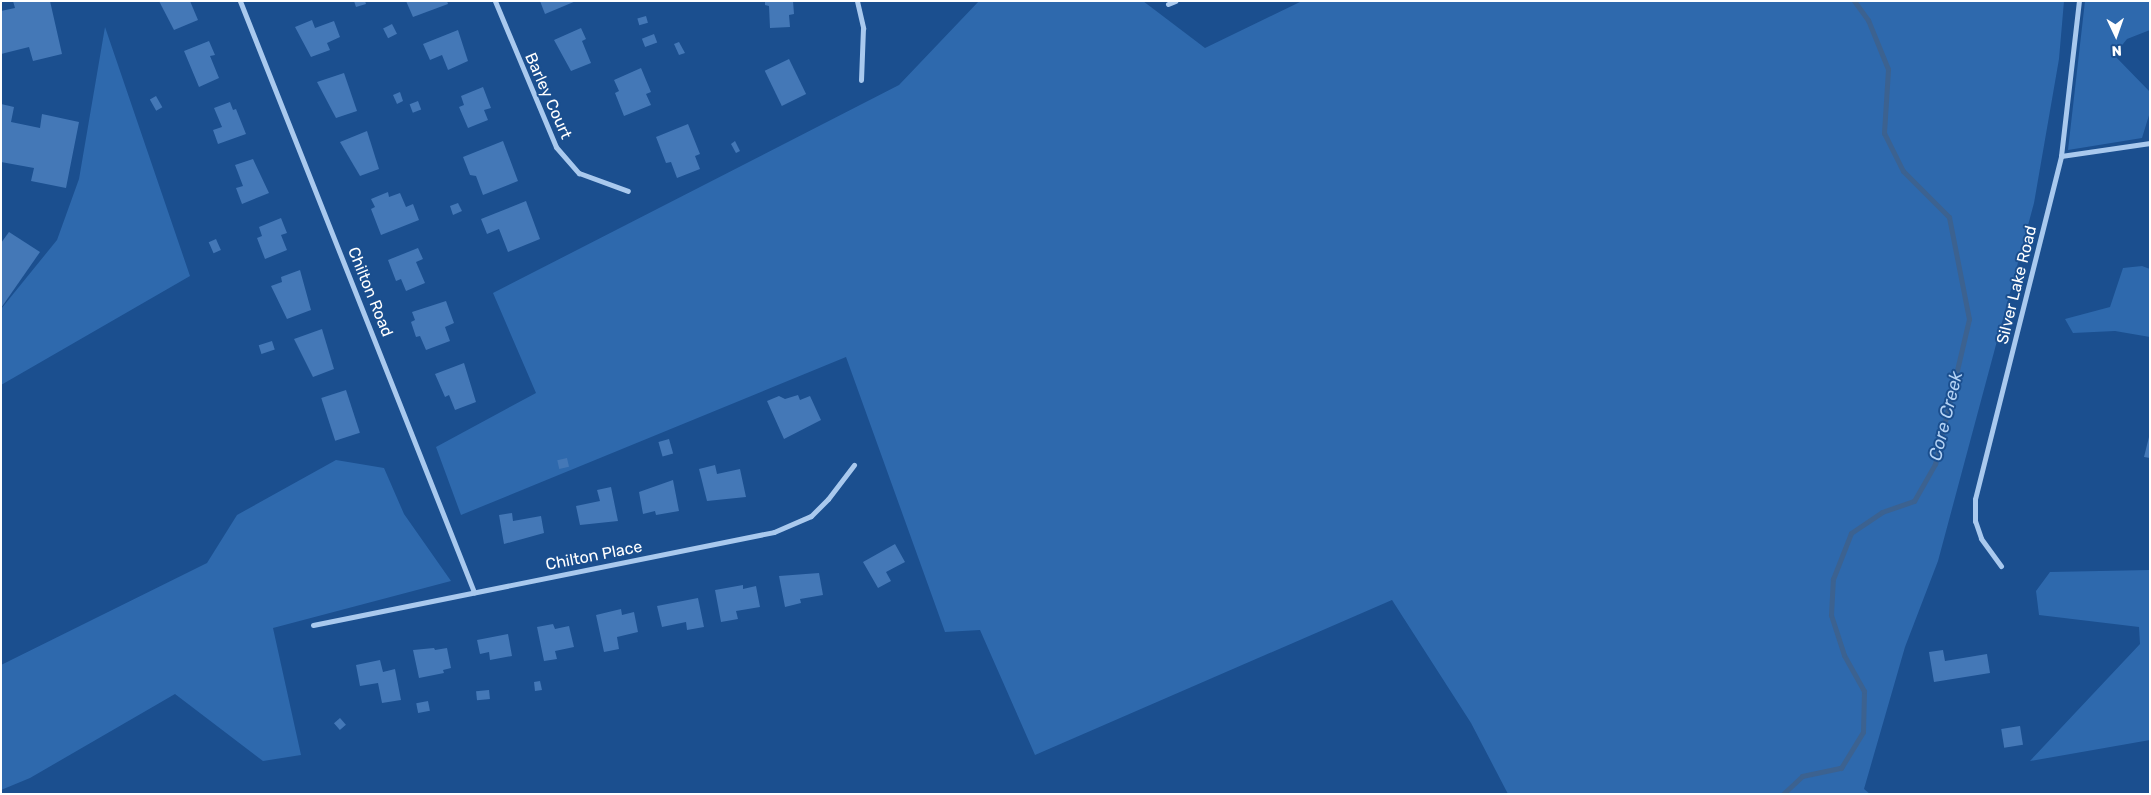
<!DOCTYPE html>
<html>
<head>
<meta charset="utf-8">
<style>
  body { margin:0 }
  #map { position:relative; width:2151px; height:795px; overflow:hidden; background:#1b4f8f; font-family:Rubik,sans-serif }
  div>[style] { position:absolute }
  .green>* { inset:0; background:#2e69ad }
  .stream>* { height:5px; margin:-2.5px; padding:0 2.5px; transform-origin:2.5px; border-radius:2.5px; background:#3c6290 }
  .building>* { inset:0; background:#4478b7; transform-origin:0 0 }
  .minor>* { height:5px; margin:-2.5px; padding:0 2.5px; transform-origin:2.5px; border-radius:2.5px; background:#a9c9ee }
  span { translate:-50% -50%; white-space:nowrap; text-align:center; line-height:1.15; -webkit-text-stroke:4px #1b4f8f; paint-order:stroke }
  .street-label { font-size:16px; color:#fff }
  .water-label { font-size:18px; color:#b5d3f5; font-style:italic }
  .frame { position:absolute; inset:0; border:2px solid #fff; pointer-events:none }
  .north { position:absolute; left:2091px; top:10px; width:50px; height:50px; -webkit-text-stroke:4px #1b4f8f; paint-order:stroke; rotate:177deg; font-size:14px; font-weight:700; line-height:20px; text-align:center; color:#fff }
  .north::after { content:''; display:block; margin:auto; width:18px; height:22px; background:#fff; clip-path:polygon(50% 0,100% 100%,50% 72%,0 100%) }
</style>
</head>
<body>
<div id="map">
  <div class="green">
    <i style="clip-path:polygon(979px 1px,1143px 1px,1205px 48px,1302px 1px,2064px 1px,2059px 59px,2034px 203px,1938px 561px,1905px 647px,1864px 789px,1870px 794px,1508px 794px,1471px 723px,1392px 600px,1035px 755px,980px 630px,945px 632px,846px 357px,461px 515px,436px 447px,536px 393px,493px 293px,899px 85px)"></i>
    <i style="clip-path:polygon(2085px 1px,2150px 1px,2150px 30px,2127px 39px,2114px 55px,2150px 92px,2150px 112px,2142px 138px,2068px 150px)"></i>
    <i style="clip-path:polygon(105px 27px,190px 276px,1px 385px,1px 309px,57px 240px,79px 179px)"></i>
    <i style="clip-path:polygon(2142px 266px,2150px 269px,2150px 337px,2115px 331px,2073px 333px,2065px 319px,2110px 307px,2123px 268px)"></i>
    <i style="clip-path:polygon(336px 460px,384px 468px,404px 514px,451px 581px,273px 628px,301px 755px,263px 761px,175px 694px,30px 778px,1px 790px,1px 665px,207px 563px,237px 515px)"></i>
    <i style="clip-path:polygon(2150px 570px,2150px 740px,2030px 761px,2140px 644px,2139px 627px,2039px 615px,2036px 591px,2050px 572px)"></i>
  </div>
  <div class="stream">
    <i style="left:1783px;top:794px;width:26px;rotate:-43deg"></i>
    <i style="left:1802px;top:776px;width:40px;rotate:-12deg"></i>
    <i style="left:1841px;top:768px;width:42px;rotate:-58.6deg"></i>
    <i style="left:1863px;top:732px;width:41px;rotate:-88.6deg"></i>
    <i style="left:1864px;top:691px;width:41px;rotate:-119.1deg"></i>
    <i style="left:1844px;top:655px;width:42px;rotate:-108deg"></i>
    <i style="left:1831px;top:615px;width:36px;rotate:-87deg"></i>
    <i style="left:1833px;top:579px;width:49px;rotate:-68.6deg"></i>
    <i style="left:1851px;top:533px;width:37px;rotate:-34deg"></i>
    <i style="left:1882px;top:512px;width:34px;rotate:-19deg"></i>
    <i style="left:1914px;top:501px;width:43px;rotate:-60.4deg"></i>
    <i style="left:1935px;top:464px;width:149px;rotate:-76.8deg"></i>
    <i style="left:1969px;top:319px;width:104px;rotate:-101.1deg"></i>
    <i style="left:1949px;top:217px;width:65px;rotate:-135deg"></i>
    <i style="left:1903px;top:171px;width:42px;rotate:-116.6deg"></i>
    <i style="left:1884px;top:133px;width:64px;rotate:-86.4deg"></i>
    <i style="left:1888px;top:69px;width:53px;rotate:-112.2deg"></i>
    <i style="left:1868px;top:20px;width:24px;rotate:-126deg"></i>
  </div>
  <div class="building">
    <i style="clip-path:polygon(13px 1px,50px 1px,62px 54px,33px 61px,29px 47px,1px 54px,1px 11px,15px 8px)"></i>
    <i style="clip-path:polygon(159px 1px,190px 1px,198px 20px,174px 30px)"></i>
    <i style="clip-path:polygon(354px 1px,365px 1px,366px 4px,356px 7px)"></i>
    <i style="clip-path:polygon(406px 1px,447px 1px,448px 4px,413px 17px)"></i>
    <i style="clip-path:polygon(540px 1px,576px 1px,545px 14px)"></i>
    <i style="clip-path:polygon(765px 1px,793px 1px,794px 14px,789px 15px,790px 27px,770px 28px,769px 6px,765px 5px)"></i>
    <i style="left:646px;top:16px;width:7px;height:9px;rotate:74deg"></i>
    <i style="clip-path:polygon(312px 20px,315px 28px,334px 21px,340px 37px,327px 43px,330px 50px,311px 57px,295px 27px)"></i>
    <i style="left:392px;top:24px;width:11px;height:10px;rotate:63deg"></i>
    <i style="clip-path:polygon(581px 28px,586px 39px,582px 41px,591px 63px,571px 71px,554px 40px)"></i>
    <i style="clip-path:polygon(458px 30px,468px 61px,448px 70px,442px 55px,430px 60px,423px 44px)"></i>
    <i style="left:654px;top:34px;width:9px;height:13px;rotate:69deg"></i>
    <i style="clip-path:polygon(209px 41px,215px 55px,210px 56px,219px 78px,199px 87px,184px 51px)"></i>
    <i style="clip-path:polygon(679px 42px,685px 53px,679px 55px,674px 44px)"></i>
    <i style="left:789px;top:59px;width:39px;height:27px;rotate:64deg"></i>
    <i style="clip-path:polygon(641px 68px,651px 92px,646px 94px,651px 105px,624px 116px,615px 93px,619px 91px,614px 80px)"></i>
    <i style="clip-path:polygon(344px 73px,357px 111px,336px 118px,317px 82px)"></i>
    <i style="clip-path:polygon(483px 87px,491px 108px,484px 110px,488px 120px,468px 128px,459px 107px,464px 105px,461px 96px)"></i>
    <i style="clip-path:polygon(400px 92px,403px 101px,397px 104px,393px 95px)"></i>
    <i style="left:156px;top:96px;width:13px;height:7px;rotate:61deg"></i>
    <i style="left:418px;top:101px;width:9px;height:9px;rotate:69deg"></i>
    <i style="clip-path:polygon(230px 102px,233px 110px,236px 109px,246px 134px,218px 144px,213px 130px,222px 127px,214px 108px)"></i>
    <i style="clip-path:polygon(1px 104px,14px 107px,11px 122px,40px 128px,42px 114px,79px 122px,66px 188px,31px 181px,34px 168px,1px 162px)"></i>
    <i style="clip-path:polygon(688px 124px,700px 154px,695px 156px,700px 169px,677px 178px,671px 162px,666px 163px,656px 137px)"></i>
    <i style="clip-path:polygon(367px 131px,379px 169px,360px 176px,340px 142px)"></i>
    <i style="clip-path:polygon(503px 141px,518px 181px,483px 195px,476px 176px,470px 175px,463px 157px)"></i>
    <i style="clip-path:polygon(735px 141px,740px 151px,736px 153px,731px 144px)"></i>
    <i style="clip-path:polygon(253px 159px,269px 193px,242px 204px,236px 188px,243px 186px,235px 165px)"></i>
    <i style="clip-path:polygon(388px 192px,389px 197px,400px 193px,406px 207px,413px 204px,419px 220px,381px 235px,371px 209px,375px 207px,371px 199px)"></i>
    <i style="clip-path:polygon(526px 201px,540px 239px,508px 252px,499px 229px,487px 234px,481px 219px)"></i>
    <i style="clip-path:polygon(458px 203px,462px 211px,453px 215px,450px 206px)"></i>
    <i style="clip-path:polygon(281px 218px,287px 233px,281px 235px,287px 250px,265px 259px,257px 238px,262px 236px,259px 227px)"></i>
    <i style="clip-path:polygon(9px 232px,40px 252px,1px 308px,1px 243px)"></i>
    <i style="left:216px;top:239px;width:12px;height:8px;rotate:66deg"></i>
    <i style="clip-path:polygon(418px 248px,423px 259px,416px 262px,425px 283px,406px 291px,401px 279px,396px 281px,388px 260px)"></i>
    <i style="clip-path:polygon(300px 270px,311px 310px,287px 319px,271px 286px,282px 282px,281px 277px)"></i>
    <i style="clip-path:polygon(446px 301px,454px 323px,445px 327px,450px 341px,426px 350px,420px 336px,416px 337px,411px 322px,415px 320px,412px 312px)"></i>
    <i style="clip-path:polygon(322px 329px,334px 369px,313px 377px,294px 339px)"></i>
    <i style="left:272px;top:341px;width:9px;height:14px;rotate:72deg"></i>
    <i style="clip-path:polygon(464px 363px,476px 402px,455px 410px,449px 395px,445px 397px,435px 374px)"></i>
    <i style="left:346px;top:390px;width:45px;height:26px;rotate:72deg"></i>
    <i style="clip-path:polygon(798px 395px,800px 400px,810px 396px,821px 420px,784px 439px,767px 401px,779px 396px,785px 399px)"></i>
    <i style="clip-path:polygon(2149px 437px,2150px 438px,2150px 458px,2144px 457px)"></i>
    <i style="left:669px;top:439px;width:15px;height:11px;rotate:74deg"></i>
    <i style="left:567px;top:458px;width:9px;height:10px;rotate:77deg"></i>
    <i style="clip-path:polygon(715px 465px,717px 474px,740px 469px,746px 497px,707px 501px,699px 469px)"></i>
    <i style="clip-path:polygon(673px 480px,679px 511px,656px 515px,655px 511px,643px 514px,639px 492px)"></i>
    <i style="clip-path:polygon(611px 487px,618px 521px,580px 525px,576px 506px,600px 501px,597px 490px)"></i>
    <i style="clip-path:polygon(512px 513px,513px 521px,541px 516px,544px 533px,504px 544px,499px 515px)"></i>
    <i style="clip-path:polygon(895px 544px,905px 562px,886px 572px,891px 581px,878px 588px,863px 562px)"></i>
    <i style="clip-path:polygon(819px 573px,823px 595px,800px 599px,801px 603px,785px 607px,779px 576px)"></i>
    <i style="clip-path:polygon(743px 585px,743px 589px,756px 586px,760px 607px,736px 611px,738px 619px,721px 622px,715px 590px)"></i>
    <i style="clip-path:polygon(698px 598px,704px 627px,687px 630px,686px 622px,662px 627px,657px 606px)"></i>
    <i style="clip-path:polygon(621px 609px,622px 615px,634px 612px,638px 632px,617px 637px,619px 649px,604px 652px,596px 615px)"></i>
    <i style="clip-path:polygon(553px 624px,555px 629px,569px 626px,574px 647px,555px 651px,557px 659px,544px 661px,537px 627px)"></i>
    <i style="clip-path:polygon(508px 634px,512px 656px,490px 660px,489px 652px,480px 654px,477px 640px)"></i>
    <i style="clip-path:polygon(434px 648px,435px 650px,447px 648px,451px 668px,443px 670px,444px 673px,419px 678px,413px 650px)"></i>
    <i style="clip-path:polygon(1943px 650px,1945px 661px,1987px 654px,1990px 673px,1934px 682px,1929px 652px)"></i>
    <i style="clip-path:polygon(380px 660px,383px 672px,395px 669px,401px 700px,382px 703px,378px 683px,360px 686px,356px 665px)"></i>
    <i style="clip-path:polygon(540px 681px,542px 690px,535px 691px,534px 682px)"></i>
    <i style="left:489px;top:690px;width:9px;height:13px;rotate:84deg"></i>
    <i style="left:428px;top:701px;width:10px;height:12px;rotate:79deg"></i>
    <i style="left:340px;top:718px;width:9px;height:8px;rotate:49deg"></i>
    <i style="left:2020px;top:726px;width:19px;height:19px;rotate:81deg"></i>
  </div>
  <div class="minor">
    <i style="left:240px;top:1px;width:636px;rotate:68.4deg"></i>
    <i style="left:495px;top:1px;width:158px;rotate:67.3deg"></i>
    <i style="left:556px;top:147px;width:35px;rotate:49deg"></i>
    <i style="left:579px;top:173px;width:52px;rotate:20.2deg"></i>
    <i style="left:857px;top:1px;width:28px;rotate:77deg"></i>
    <i style="left:863px;top:28px;width:52px;rotate:92.2deg"></i>
    <i style="left:1168px;top:4px;width:8px;rotate:-23deg"></i>
    <i style="left:2061px;top:156px;width:90px;rotate:-8.3deg"></i>
    <i style="left:2001px;top:566px;width:34px;rotate:-126deg"></i>
    <i style="left:1981px;top:538px;width:18px;rotate:-109deg"></i>
    <i style="left:1975px;top:521px;width:22px;rotate:-90deg"></i>
    <i style="left:1975px;top:499px;width:354px;rotate:-75.9deg"></i>
    <i style="left:2061px;top:156px;width:156px;rotate:-83.4deg"></i>
    <i style="left:313px;top:625px;width:470px;rotate:-11.4deg"></i>
    <i style="left:774px;top:532px;width:40px;rotate:-23.4deg"></i>
    <i style="left:811px;top:516px;width:24px;rotate:-45deg"></i>
    <i style="left:828px;top:499px;width:43px;rotate:-52.6deg"></i>
  </div>
  <div class="street-label">
    <span style="left:548px;top:96px;rotate:66deg">Barley Court</span>
    <span style="left:2017px;top:285px;rotate:-76deg">Silver Lake Road</span>
    <span style="left:370px;top:292px;rotate:68deg">Chilton Road</span>
    <span style="left:594px;top:556px;rotate:-11deg">Chilton Place</span>
  </div>
  <div class="water-label">
    <span style="left:1946px;top:416px;rotate:-76deg">Core Creek</span>
  </div>
  <div class="frame"></div>
  <div class="north">N</div>
</div>
</body>
</html>
